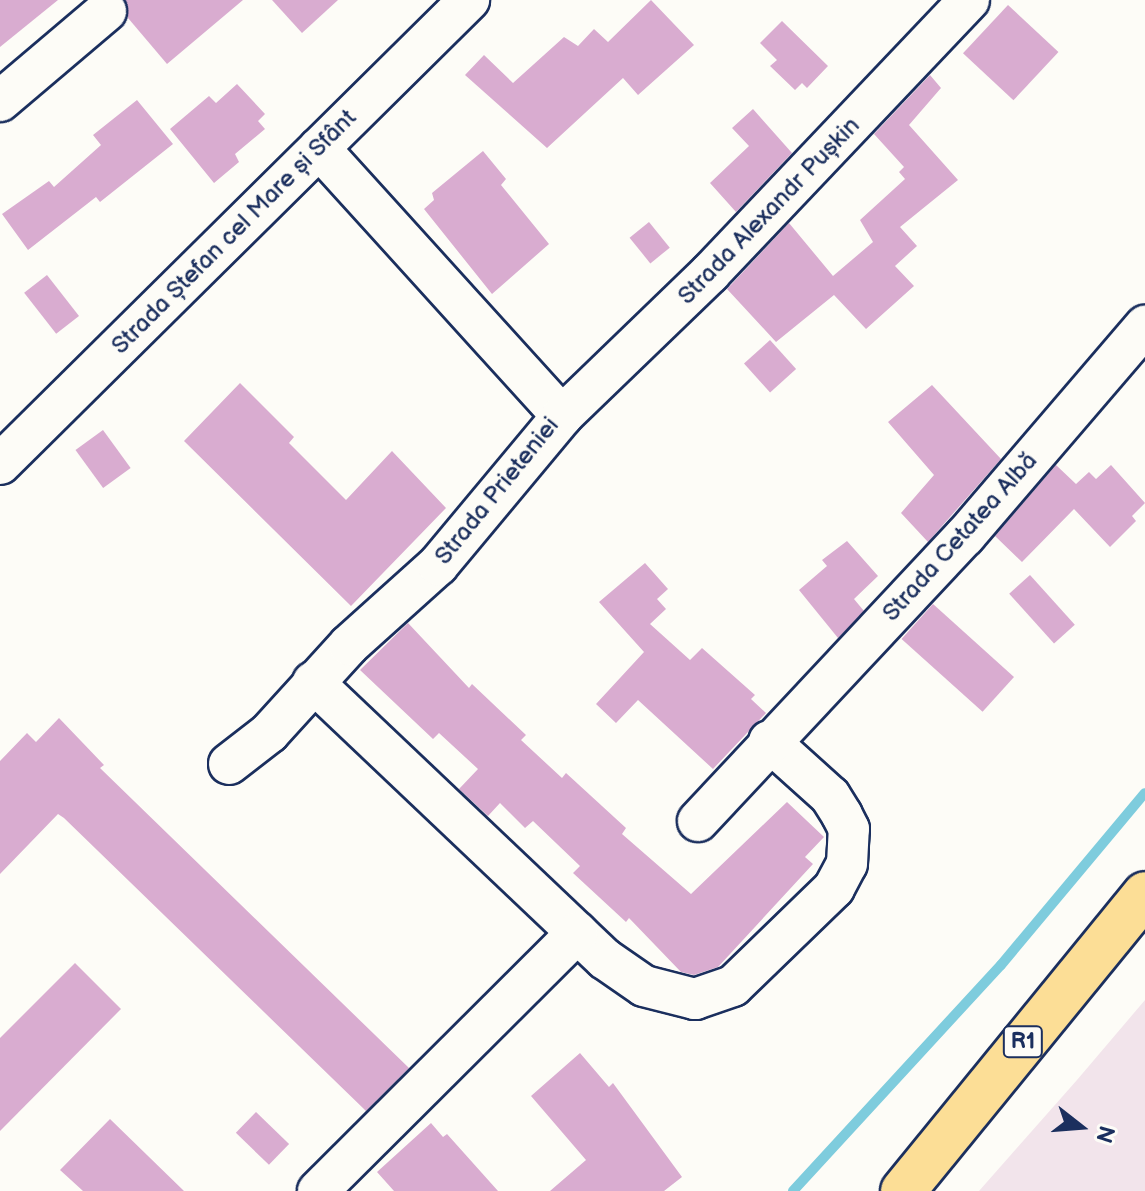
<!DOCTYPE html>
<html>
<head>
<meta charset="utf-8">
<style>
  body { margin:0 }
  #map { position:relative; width:1145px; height:1191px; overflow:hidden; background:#fdfcf7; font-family:"Balsamiq Sans",sans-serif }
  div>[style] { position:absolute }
  .built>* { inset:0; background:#f2e4eb }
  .stream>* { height:10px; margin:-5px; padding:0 5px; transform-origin:5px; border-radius:5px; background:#7eccdd }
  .building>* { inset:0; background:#d9acd0; transform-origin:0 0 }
  .roads { filter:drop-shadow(2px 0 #1b2f5e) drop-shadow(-2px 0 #1b2f5e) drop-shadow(0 2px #1b2f5e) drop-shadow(0 -2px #1b2f5e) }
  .minor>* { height:40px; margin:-20px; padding:0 20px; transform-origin:20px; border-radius:20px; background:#fdfcf7 }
  .highway>* { height:44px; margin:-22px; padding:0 22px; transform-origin:22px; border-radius:22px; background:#fcde96 }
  span { translate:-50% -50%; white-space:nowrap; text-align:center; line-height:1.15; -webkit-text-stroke:6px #fdfcf7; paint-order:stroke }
  .shield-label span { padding:2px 6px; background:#fdfcf7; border:2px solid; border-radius:6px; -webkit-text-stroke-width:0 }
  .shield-label { font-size:22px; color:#1b2f5e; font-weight:700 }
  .street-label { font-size:24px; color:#1b2f5e }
  .north { position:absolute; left:1041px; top:1087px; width:80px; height:80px; -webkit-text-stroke:6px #fdfcf7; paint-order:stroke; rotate:107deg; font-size:22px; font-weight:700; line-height:32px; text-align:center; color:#1b2f5e }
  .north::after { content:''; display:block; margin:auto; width:28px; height:36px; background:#1b2f5e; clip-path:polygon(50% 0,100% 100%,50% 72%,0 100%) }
</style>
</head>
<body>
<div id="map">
  <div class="built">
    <i style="clip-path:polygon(1145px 1000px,1145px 1191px,979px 1191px,1077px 1080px)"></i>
  </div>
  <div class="stream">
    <i style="left:793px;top:1191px;width:307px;rotate:-47.4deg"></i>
    <i style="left:1001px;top:965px;width:224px;rotate:-50.1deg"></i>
  </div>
  <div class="building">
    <i style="clip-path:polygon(0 0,58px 0,0 47px)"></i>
    <i style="clip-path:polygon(125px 0,243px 0,167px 64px,128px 18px)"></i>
    <i style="clip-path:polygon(272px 0,338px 0,302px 33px)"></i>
    <i style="clip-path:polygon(651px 0,694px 45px,638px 95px,623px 78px,547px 148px,465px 75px,484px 55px,513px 83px,564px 37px,578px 46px,594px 29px,608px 42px)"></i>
    <i style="left:1008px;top:5px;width:69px;height:66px;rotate:43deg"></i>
    <i style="clip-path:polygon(782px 21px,828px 66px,807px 88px,802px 83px,795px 90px,770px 66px,777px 60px,760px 43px)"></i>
    <i style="clip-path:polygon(930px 75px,941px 88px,909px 125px,958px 180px,900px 227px,917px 246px,895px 266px,914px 286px,866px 329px,834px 295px,776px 342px,727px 289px,789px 223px,833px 276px,873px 242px,860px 220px,905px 179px,899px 172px,904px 167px,874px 134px)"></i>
    <i style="clip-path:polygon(237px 84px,265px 114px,258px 121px,265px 129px,235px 154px,239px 162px,214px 183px,170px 129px,209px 96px,216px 103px)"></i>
    <i style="clip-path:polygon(137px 100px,173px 144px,100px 202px,96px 197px,28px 250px,2px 214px,49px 181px,54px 187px,101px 145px,93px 135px)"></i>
    <i style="clip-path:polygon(753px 109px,792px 153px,736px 212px,710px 183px,749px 146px,732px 128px)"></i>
    <i style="clip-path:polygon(483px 151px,506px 179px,501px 185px,549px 244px,492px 294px,424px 209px,434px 200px,432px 193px)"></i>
    <i style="left:649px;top:222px;width:33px;height:25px;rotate:51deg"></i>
    <i style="left:47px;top:275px;width:52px;height:29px;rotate:52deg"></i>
    <i style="left:770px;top:340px;width:39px;height:35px;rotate:48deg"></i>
    <i style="clip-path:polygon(240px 383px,294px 437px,289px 443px,346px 500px,392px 451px,446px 508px,351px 606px,184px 441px)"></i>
    <i style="clip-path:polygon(932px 385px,1001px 459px,928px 542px,901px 513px,934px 475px,888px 422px)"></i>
    <i style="left:103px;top:430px;width:47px;height:34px;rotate:54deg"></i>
    <i style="clip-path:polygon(1056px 465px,1076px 484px,1089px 472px,1096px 479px,1111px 465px,1145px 503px,1132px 516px,1136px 521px,1110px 547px,1074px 509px,1022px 562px,995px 536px)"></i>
    <i style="clip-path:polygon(847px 541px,878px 576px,854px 599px,864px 611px,838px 638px,799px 590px,827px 566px,822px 560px)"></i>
    <i style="clip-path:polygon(645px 563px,668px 589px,657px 599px,666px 609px,650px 624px,690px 660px,702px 648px,755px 695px,751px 699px,766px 713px,713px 769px,638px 700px,616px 723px,596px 704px,644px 652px,599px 602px)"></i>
    <i style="left:1030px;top:575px;width:67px;height:28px;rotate:48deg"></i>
    <i style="left:933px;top:604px;width:109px;height:47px;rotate:42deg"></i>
    <i style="clip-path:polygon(408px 623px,469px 688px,472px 684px,526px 735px,521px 740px,562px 778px,566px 773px,626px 828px,622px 834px,691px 894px,787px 802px,824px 837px,805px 857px,813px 864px,718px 967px,694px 975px,681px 972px,629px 918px,626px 922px,573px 873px,580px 866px,533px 821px,525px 828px,500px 803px,488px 816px,459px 789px,478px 769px,439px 733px,433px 739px,360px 670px)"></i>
    <i style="clip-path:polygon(59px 718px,104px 765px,100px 768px,409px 1068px,366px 1111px,64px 818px,58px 814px,0 874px,0 761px,27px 733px,36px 742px)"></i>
    <i style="clip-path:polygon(75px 963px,121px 1009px,0 1131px,0 1038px)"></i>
    <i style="clip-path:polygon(580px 1053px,609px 1087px,613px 1083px,682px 1177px,664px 1191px,550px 1191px,586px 1160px,531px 1096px)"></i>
    <i style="left:256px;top:1112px;width:46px;height:29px;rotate:44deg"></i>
    <i style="clip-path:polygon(110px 1119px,184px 1191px,83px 1191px,71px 1180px,60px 1170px)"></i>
    <i style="clip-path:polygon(431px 1123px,443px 1137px,447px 1134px,498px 1191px,394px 1191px,377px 1172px)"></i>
  </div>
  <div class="roads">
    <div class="minor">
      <i style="left:0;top:101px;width:139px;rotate:-40.3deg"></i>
      <i style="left:319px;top:148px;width:362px;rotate:47.8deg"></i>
      <i style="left:0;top:464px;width:660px;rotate:-44.69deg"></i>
      <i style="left:313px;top:682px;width:402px;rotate:43.5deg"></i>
      <i style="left:605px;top:959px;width:47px;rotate:34.7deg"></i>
      <i style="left:644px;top:986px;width:53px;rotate:14.3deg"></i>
      <i style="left:695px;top:999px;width:40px;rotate:-18.9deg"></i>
      <i style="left:733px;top:986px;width:141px;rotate:-44.1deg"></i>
      <i style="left:834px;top:888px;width:27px;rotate:-62deg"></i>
      <i style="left:847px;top:864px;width:35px;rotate:-87deg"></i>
      <i style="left:849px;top:829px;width:16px;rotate:-117deg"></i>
      <i style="left:842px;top:815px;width:22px;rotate:-122deg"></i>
      <i style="left:830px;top:796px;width:82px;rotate:-138deg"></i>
      <i style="left:229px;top:764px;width:51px;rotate:-37.8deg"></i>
      <i style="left:269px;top:733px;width:119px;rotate:-47.7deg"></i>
      <i style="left:349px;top:645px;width:120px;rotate:-42deg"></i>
      <i style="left:438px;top:565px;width:194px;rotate:-50.2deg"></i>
      <i style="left:562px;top:416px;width:206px;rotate:-44deg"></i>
      <i style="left:710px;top:273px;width:376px;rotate:-46.5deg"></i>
      <i style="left:698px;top:821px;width:391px;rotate:-46.9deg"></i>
      <i style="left:965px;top:536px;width:277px;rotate:-49.4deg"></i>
      <i style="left:318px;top:1191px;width:366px;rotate:-44.9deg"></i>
    </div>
    <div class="highway">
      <i style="left:903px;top:1191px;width:383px;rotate:-50.8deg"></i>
    </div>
  </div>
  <div class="shield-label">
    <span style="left:1023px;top:1042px">R1</span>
  </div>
  <div class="street-label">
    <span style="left:769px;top:211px;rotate:-46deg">Strada Alexandr Pușkin</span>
    <span style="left:234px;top:232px;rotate:-45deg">Strada Ștefan cel Mare și Sfânt</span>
    <span style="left:497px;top:491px;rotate:-51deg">Strada Prieteniei</span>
    <span style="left:960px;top:537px;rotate:-48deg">Strada Cetatea Albă</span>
  </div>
  <div class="north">N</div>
</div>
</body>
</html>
